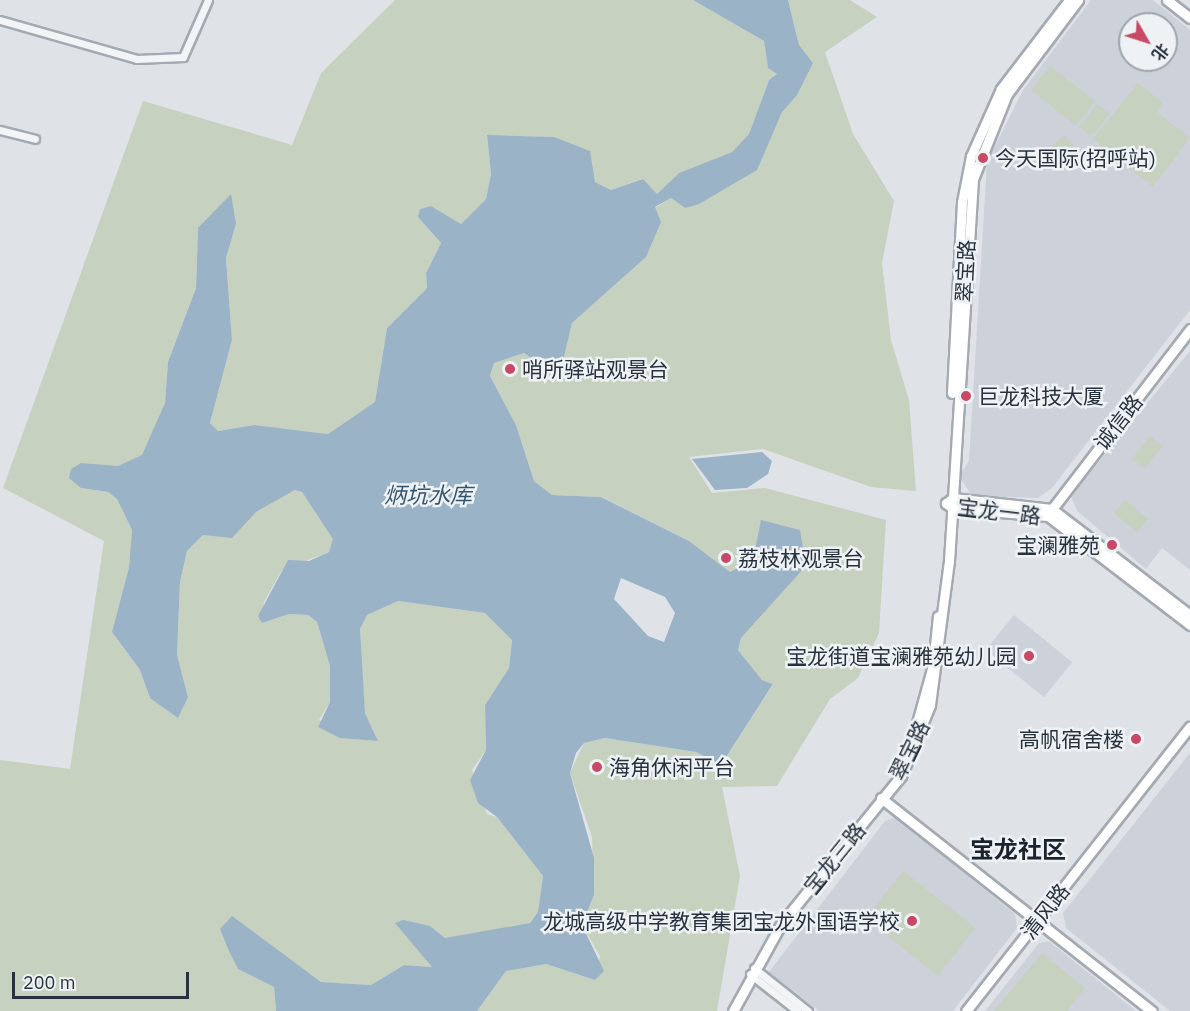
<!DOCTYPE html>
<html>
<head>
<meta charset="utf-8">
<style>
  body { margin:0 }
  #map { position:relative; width:1190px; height:1011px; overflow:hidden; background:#dfe3e8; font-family:"IBM Plex Sans","Noto Sans SC",sans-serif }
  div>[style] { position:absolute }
  .built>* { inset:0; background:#cdd2da; transform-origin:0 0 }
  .green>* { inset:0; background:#c6d1c0; transform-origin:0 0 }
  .water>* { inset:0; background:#9bb3c7 }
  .roads { filter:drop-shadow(2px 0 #a4aab2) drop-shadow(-2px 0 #a4aab2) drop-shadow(0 2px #a4aab2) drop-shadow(0 -2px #a4aab2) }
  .street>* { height:7px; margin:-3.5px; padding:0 3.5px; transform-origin:3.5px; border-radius:3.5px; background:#f2f4f6 }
  .secondary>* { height:9px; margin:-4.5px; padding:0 4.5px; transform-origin:4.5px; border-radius:4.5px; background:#fff }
  .dots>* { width:16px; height:16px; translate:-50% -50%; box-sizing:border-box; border:3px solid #eef2f5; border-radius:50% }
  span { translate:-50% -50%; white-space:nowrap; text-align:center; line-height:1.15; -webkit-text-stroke:5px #eef2f5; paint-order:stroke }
  .poi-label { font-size:21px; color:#28323e }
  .left { translate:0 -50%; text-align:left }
  .right { translate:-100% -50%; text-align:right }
  .street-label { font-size:21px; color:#28323e }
  .water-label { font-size:22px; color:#345471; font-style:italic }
  .quarter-label { font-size:24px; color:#1b232f; font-weight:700 }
  .north { position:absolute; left:1118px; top:12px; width:60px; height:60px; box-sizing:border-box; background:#eef2f5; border:2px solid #9fa5ac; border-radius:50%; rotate:129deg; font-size:16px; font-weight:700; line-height:24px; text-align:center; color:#28323e }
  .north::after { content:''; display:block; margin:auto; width:21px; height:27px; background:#c94865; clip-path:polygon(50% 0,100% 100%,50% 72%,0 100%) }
  .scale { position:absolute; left:12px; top:972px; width:177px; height:27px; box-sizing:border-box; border:3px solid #28323e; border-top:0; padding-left:8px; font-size:18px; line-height:21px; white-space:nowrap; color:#28323e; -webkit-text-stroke:4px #eef2f5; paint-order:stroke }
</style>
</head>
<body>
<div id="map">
  <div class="built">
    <i style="clip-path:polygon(evenodd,1091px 0,1153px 0,1190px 30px,1190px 310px,1052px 488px,1038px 498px,972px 496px,959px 476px,969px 461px,987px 162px,1023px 90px,1091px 0,1130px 24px,1166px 24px,1166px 60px,1130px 60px,1130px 24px)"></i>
    <i style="clip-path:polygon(1190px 351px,1190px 570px,1162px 548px,1146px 569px,1077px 511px,1071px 496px)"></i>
    <i style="left:1014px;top:615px;width:75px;height:45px;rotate:39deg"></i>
    <i style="clip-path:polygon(1190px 753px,1190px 1011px,1170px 1011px,1066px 928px,1063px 913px)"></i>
    <i style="clip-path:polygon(895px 817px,1015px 914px,1017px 928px,953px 1011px,819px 1011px,769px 972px,885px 821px)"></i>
    <i style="clip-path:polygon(1049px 941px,1136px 1011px,985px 1011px,1039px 943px)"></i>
  </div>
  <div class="green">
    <i style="clip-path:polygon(395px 0,693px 0,764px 41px,768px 68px,777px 74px,769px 80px,749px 134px,732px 152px,679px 173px,657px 194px,642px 179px,611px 190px,595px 182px,589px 167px,554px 137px,487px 136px,491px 174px,486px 199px,461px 224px,431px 206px,418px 217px,441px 243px,426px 273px,427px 288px,387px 328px,375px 402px,328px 434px,254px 425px,218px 431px,210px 423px,232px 340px,226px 258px,236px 224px,198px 228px,196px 288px,168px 362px,165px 403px,149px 443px,142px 455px,118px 467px,81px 463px,81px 488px,108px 492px,117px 499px,132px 530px,129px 567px,112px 632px,140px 670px,150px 698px,188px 697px,177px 655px,180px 582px,187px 551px,203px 535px,232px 537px,256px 512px,295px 490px,302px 492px,334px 539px,329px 552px,282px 570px,264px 602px,262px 623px,289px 614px,308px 615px,317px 622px,330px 666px,330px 702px,319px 720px,356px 739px,378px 741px,365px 713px,361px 663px,360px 629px,367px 615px,398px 601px,485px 613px,503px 629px,512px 640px,509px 668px,485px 705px,486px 750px,472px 770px,487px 814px,497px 817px,543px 876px,538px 912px,530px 923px,459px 937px,445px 938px,430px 926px,432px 967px,404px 965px,371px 985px,321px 982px,304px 970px,238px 969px,274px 987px,276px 1011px,0 1011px,0 760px,70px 769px,104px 541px,3px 488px,143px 101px,292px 145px,321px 73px)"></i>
    <i style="clip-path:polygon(788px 0,850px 0,877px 17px,825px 52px,853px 134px,894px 201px,882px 263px,891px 340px,909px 400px,916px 491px,871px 487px,763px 449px,689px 457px,712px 493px,765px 488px,886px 520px,879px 633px,858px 678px,830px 699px,777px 786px,722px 787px,740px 876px,717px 1011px,477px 1011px,506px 971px,546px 964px,595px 980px,600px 956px,582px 925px,594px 895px,592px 837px,570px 773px,584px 743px,605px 738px,696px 752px,721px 765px,773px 685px,762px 680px,738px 650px,741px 638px,806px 566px,761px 530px,753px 560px,730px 572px,689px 541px,602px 497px,552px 495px,534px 481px,516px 425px,490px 376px,494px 363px,524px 353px,551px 371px,563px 361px,572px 323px,646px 257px,655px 208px,671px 198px,685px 208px,756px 170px,782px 112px,813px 63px,799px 45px)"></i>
    <i style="left:1050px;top:66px;width:57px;height:31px;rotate:38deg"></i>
    <i style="clip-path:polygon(1138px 83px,1163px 103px,1157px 112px,1190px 138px,1153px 187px,1093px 139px)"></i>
    <i style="left:1097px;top:104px;width:16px;height:29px;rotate:38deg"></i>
    <i style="left:1063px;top:135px;width:16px;height:30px;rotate:43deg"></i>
    <i style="left:1150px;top:436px;width:16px;height:29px;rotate:38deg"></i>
    <i style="left:1125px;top:500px;width:30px;height:17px;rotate:40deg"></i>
    <i style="left:903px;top:871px;width:92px;height:61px;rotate:38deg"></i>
    <i style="clip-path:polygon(1042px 953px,1085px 988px,1067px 1011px,994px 1011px)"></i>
  </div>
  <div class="water">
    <i style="clip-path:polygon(evenodd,693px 0,788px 0,799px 45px,813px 63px,797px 95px,782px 112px,757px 170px,699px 204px,685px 208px,671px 198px,655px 207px,661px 222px,646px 257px,572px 323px,563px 361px,551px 371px,524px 353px,494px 363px,490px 376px,516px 425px,534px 481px,552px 495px,601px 497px,689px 541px,730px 572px,753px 560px,761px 520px,800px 530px,806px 566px,741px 638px,738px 650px,762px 680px,773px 684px,721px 765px,696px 752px,605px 738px,584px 743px,576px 753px,570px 773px,594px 858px,594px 895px,582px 925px,604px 971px,595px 980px,546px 964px,506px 971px,477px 1011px,276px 1011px,274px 987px,238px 969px,229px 951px,220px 929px,232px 916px,321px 982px,371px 985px,404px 965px,432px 967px,395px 923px,403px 920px,430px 926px,445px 938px,530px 923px,538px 912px,543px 876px,497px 817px,478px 803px,470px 780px,486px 750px,485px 705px,509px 668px,512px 640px,485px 613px,398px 601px,367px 615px,360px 629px,365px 713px,378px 741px,340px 738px,318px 727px,330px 702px,330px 666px,317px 622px,308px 615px,289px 614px,262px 623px,258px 616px,288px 560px,309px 561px,329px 552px,333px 539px,302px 492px,295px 490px,256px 512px,232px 538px,203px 535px,187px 551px,180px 582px,177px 655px,188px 697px,178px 718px,150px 698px,140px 670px,112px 632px,129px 567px,132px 530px,117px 499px,108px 492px,81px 488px,69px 478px,71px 469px,81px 463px,118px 466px,142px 455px,165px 403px,168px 362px,196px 288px,198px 228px,231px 194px,236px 224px,226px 258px,232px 340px,210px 423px,218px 431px,254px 425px,328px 434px,375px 402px,387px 328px,427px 288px,426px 273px,441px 243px,418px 217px,420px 209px,431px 206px,461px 224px,486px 199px,491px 174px,487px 135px,554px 137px,590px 151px,595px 182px,611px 190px,643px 179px,657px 194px,679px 173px,732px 152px,749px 134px,769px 80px,777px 74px,768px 68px,764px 41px,693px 0,621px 578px,665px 597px,675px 613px,664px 642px,648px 636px,614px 599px,621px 578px)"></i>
    <i style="clip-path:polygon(762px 452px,772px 461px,768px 474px,747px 488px,715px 490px,692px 459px)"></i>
  </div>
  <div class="roads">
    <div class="street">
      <i style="left:0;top:20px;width:142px;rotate:15.9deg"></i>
      <i style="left:137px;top:59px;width:46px;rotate:-2.5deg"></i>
      <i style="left:183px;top:57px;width:62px;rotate:-66.3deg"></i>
      <i style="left:0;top:130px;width:36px;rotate:14deg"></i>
      <i style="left:754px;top:968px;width:69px;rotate:38.5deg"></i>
      <i style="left:750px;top:974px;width:60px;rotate:38.2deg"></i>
    </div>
    <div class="secondary">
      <i style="left:1167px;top:0;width:29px;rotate:38deg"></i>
      <i style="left:952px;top:393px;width:191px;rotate:-87deg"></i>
      <i style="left:962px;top:202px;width:47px;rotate:-78.9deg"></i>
      <i style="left:971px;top:156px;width:73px;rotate:-65.9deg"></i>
      <i style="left:1001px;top:89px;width:112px;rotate:-52.6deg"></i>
      <i style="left:1049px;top:513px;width:232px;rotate:-52.5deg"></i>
      <i style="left:1190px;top:615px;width:174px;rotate:-142.5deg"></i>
      <i style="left:1052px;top:509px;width:100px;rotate:-173.7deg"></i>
      <i style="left:953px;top:498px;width:9px;rotate:144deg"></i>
      <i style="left:946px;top:503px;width:8px;rotate:40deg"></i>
      <i style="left:952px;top:508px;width:96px;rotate:4.8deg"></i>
      <i style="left:1048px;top:516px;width:179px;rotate:37.5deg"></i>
      <i style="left:917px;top:723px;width:60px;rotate:-74.6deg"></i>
      <i style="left:933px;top:665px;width:49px;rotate:-84.2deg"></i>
      <i style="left:881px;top:798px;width:345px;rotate:38.2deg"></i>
      <i style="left:733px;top:1011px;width:99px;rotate:-61.1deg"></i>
      <i style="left:781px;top:924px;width:191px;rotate:-51deg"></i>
      <i style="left:901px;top:776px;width:77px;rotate:-67.8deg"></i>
      <i style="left:930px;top:705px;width:145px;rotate:-82.5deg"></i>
      <i style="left:949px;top:561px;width:383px;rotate:-86.4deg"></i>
      <i style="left:973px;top:179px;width:92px;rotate:-68.2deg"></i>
      <i style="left:1007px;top:94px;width:118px;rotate:-52.9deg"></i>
      <i style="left:966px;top:1011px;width:362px;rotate:-51.8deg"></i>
    </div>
  </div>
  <div class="dots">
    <i style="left:983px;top:158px;background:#c94865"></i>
    <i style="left:510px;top:369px;background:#c94865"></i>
    <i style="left:966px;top:396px;background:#c94865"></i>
    <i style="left:1112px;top:545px;background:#c94865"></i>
    <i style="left:726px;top:558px;background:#c94865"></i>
    <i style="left:1029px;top:656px;background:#c94865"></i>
    <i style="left:1136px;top:739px;background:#c94865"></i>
    <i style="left:597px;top:767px;background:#c94865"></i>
    <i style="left:912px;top:921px;background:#c94865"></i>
  </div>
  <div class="poi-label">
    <span class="left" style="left:995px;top:158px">今天国际(招呼站)</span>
    <span class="left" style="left:522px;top:369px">哨所驿站观景台</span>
    <span class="left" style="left:978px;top:396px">巨龙科技大厦</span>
    <span class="right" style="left:1100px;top:545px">宝澜雅苑</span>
    <span class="left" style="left:738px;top:558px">荔枝林观景台</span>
    <span class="right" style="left:1017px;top:656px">宝龙街道宝澜雅苑幼儿园</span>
    <span class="right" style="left:1124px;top:739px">高帆宿舍楼</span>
    <span class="left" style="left:609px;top:767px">海角休闲平台</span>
    <span class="right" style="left:900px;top:921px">龙城高级中学教育集团宝龙外国语学校</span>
  </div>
  <div class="street-label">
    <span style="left:965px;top:271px;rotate:-87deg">翠宝路</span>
    <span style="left:1118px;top:422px;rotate:-52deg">诚信路</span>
    <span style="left:999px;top:511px;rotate:7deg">宝龙一路</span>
    <span style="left:909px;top:750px;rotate:-64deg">翠宝路</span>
    <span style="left:834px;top:858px;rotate:-51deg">宝龙三路</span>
    <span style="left:1045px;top:911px;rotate:-52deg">清风路</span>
  </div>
  <div class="water-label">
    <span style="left:428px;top:495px">炳坑水库</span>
  </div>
  <div class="quarter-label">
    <span style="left:1018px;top:850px">宝龙社区</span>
  </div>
  <div class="north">北</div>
  <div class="scale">200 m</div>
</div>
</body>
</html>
